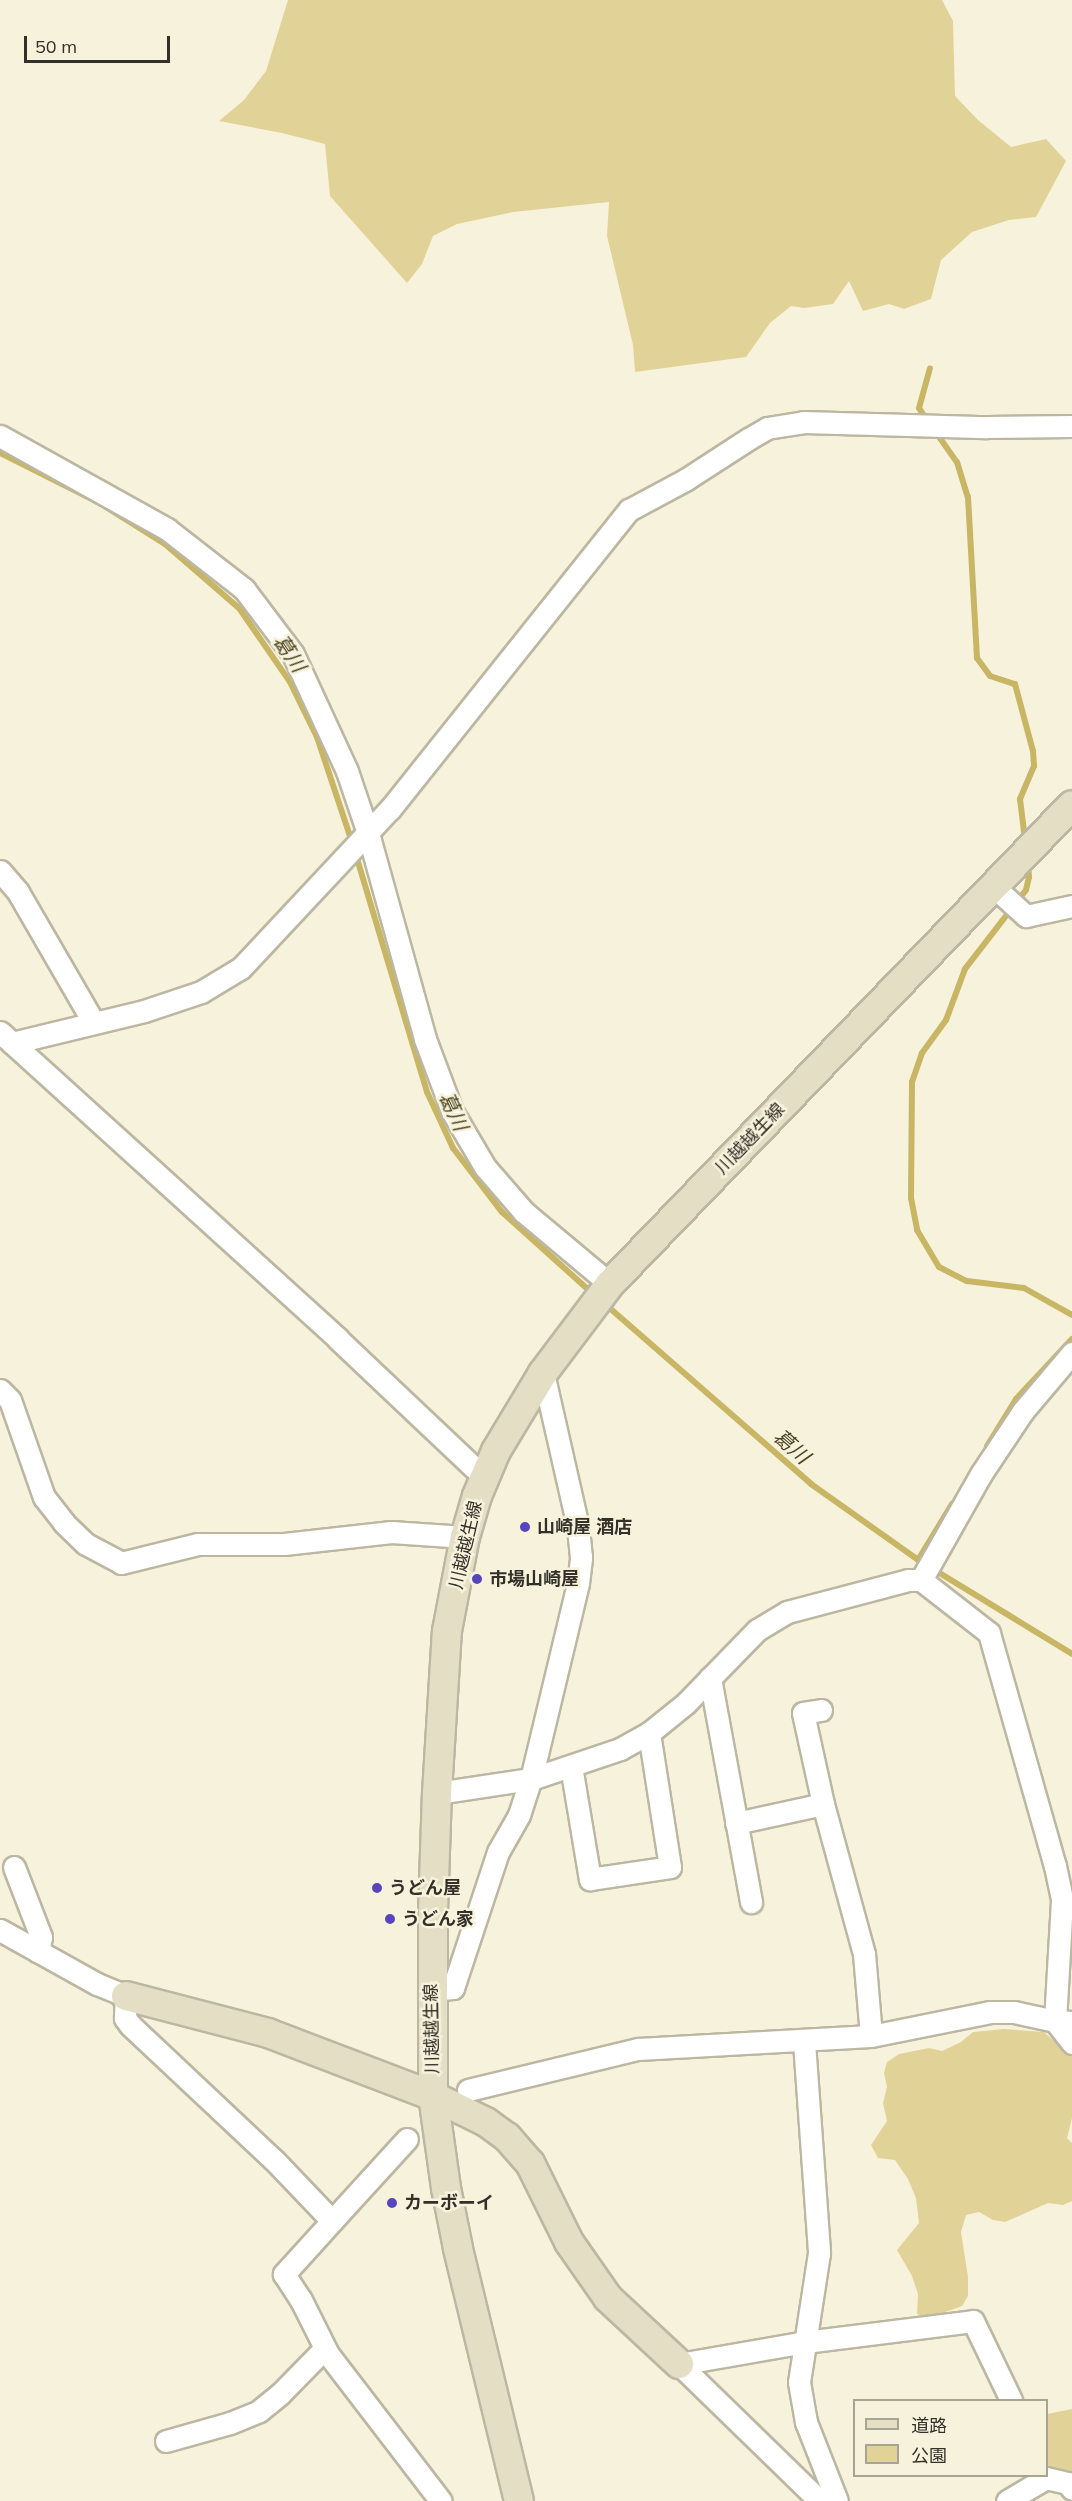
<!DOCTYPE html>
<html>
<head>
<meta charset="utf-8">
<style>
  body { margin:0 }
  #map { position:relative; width:1072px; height:2501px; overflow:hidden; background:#f7f2dc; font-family:Mulish,"Noto Sans JP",sans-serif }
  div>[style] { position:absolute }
  .green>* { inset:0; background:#e1d397 }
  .stream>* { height:6px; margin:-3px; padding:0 3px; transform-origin:3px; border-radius:3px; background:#c8b664 }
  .roads { filter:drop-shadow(2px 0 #bcb7a2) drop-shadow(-2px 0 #bcb7a2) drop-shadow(0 2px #bcb7a2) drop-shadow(0 -2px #bcb7a2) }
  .street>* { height:21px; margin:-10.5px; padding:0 10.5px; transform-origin:10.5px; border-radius:10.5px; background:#fff }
  .secondary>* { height:28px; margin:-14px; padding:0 14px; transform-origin:14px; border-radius:14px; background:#e4dec5 }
  .dots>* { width:16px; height:16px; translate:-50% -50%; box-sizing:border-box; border:3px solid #f7f2dc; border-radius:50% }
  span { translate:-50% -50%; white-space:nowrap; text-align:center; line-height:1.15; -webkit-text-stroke:5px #f7f2dc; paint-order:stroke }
  .street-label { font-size:18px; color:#323028 }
  .poi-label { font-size:18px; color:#323028; font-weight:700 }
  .left { translate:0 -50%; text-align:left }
  .water-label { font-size:20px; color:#4a421e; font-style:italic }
  .legend { position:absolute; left:853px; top:2399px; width:195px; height:78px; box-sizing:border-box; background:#f7f2dc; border:2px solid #a8a494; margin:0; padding:8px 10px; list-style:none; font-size:18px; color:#323028 }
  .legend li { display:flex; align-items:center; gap:12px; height:30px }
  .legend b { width:30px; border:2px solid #a8a494 }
  .scale { position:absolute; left:24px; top:36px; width:146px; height:27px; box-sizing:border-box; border:3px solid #323028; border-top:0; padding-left:8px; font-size:18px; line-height:21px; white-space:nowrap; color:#323028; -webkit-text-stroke:4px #f7f2dc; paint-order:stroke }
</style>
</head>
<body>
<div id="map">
  <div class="green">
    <i style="clip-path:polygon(288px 0,942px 0,953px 21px,955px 96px,978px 120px,1011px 147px,1046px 139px,1066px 161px,1036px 217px,1009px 220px,972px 232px,941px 260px,931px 299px,904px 309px,889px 304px,863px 311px,849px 281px,833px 304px,804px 308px,791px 306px,770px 323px,746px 357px,635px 372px,633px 345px,607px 236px,609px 202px,513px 212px,457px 224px,433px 236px,422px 264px,407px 283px,330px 196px,325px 144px,282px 133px,219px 121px,244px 100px,266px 71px)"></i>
    <i style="clip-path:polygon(1004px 2029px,1044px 2032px,1072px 2056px,1072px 2118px,1067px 2138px,1072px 2143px,1072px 2201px,1063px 2205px,1048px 2203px,1005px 2222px,993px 2220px,979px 2212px,966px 2215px,961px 2232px,968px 2277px,968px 2296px,962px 2306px,929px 2318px,917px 2314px,918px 2294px,912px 2276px,897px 2250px,919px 2223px,916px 2198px,908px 2179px,895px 2160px,878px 2158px,871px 2145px,887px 2121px,883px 2103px,887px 2087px,884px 2073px,887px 2062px,899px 2054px,929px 2048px,942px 2051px,961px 2042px,973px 2032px)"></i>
    <i style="clip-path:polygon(1072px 2409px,1072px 2480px,1052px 2474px,1047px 2463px,1047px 2414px)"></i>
  </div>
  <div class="stream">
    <i style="left:927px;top:420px;width:14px;rotate:-124deg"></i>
    <i style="left:919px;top:408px;width:41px;rotate:-74.6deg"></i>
    <i style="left:935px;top:431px;width:38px;rotate:55deg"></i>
    <i style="left:957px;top:462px;width:37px;rotate:73deg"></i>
    <i style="left:968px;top:497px;width:161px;rotate:86.8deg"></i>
    <i style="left:977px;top:658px;width:22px;rotate:54deg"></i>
    <i style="left:990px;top:676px;width:26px;rotate:18deg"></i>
    <i style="left:1015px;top:684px;width:69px;rotate:75deg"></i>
    <i style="left:1033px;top:751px;width:15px;rotate:86deg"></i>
    <i style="left:1034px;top:766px;width:36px;rotate:113deg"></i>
    <i style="left:1020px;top:799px;width:41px;rotate:83deg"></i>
    <i style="left:0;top:453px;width:110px;rotate:26.6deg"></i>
    <i style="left:98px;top:502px;width:79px;rotate:32.1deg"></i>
    <i style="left:165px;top:544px;width:98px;rotate:40.9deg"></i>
    <i style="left:239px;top:608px;width:90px;rotate:55.4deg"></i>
    <i style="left:290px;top:682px;width:61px;rotate:63.9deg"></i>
    <i style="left:317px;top:737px;width:111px;rotate:71.6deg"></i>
    <i style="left:355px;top:852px;width:251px;rotate:73.3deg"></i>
    <i style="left:427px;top:1092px;width:62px;rotate:65.1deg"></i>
    <i style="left:453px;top:1148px;width:81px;rotate:52.6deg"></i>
    <i style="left:502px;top:1212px;width:121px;rotate:42deg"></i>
    <i style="left:1028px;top:865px;width:12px;rotate:85deg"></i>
    <i style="left:1029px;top:877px;width:13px;rotate:103deg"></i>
    <i style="left:1026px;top:890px;width:100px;rotate:127.7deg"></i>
    <i style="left:965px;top:969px;width:54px;rotate:110.4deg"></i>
    <i style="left:946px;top:1020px;width:41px;rotate:126deg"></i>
    <i style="left:922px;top:1053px;width:31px;rotate:109deg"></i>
    <i style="left:912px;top:1082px;width:116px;rotate:90.5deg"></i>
    <i style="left:911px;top:1198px;width:33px;rotate:79deg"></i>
    <i style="left:917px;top:1230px;width:43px;rotate:59.3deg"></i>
    <i style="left:939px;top:1267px;width:31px;rotate:27deg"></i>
    <i style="left:967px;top:1281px;width:57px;rotate:7deg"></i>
    <i style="left:1024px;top:1288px;width:55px;rotate:29.4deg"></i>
    <i style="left:605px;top:1304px;width:274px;rotate:41.1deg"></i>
    <i style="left:811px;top:1484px;width:138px;rotate:35.3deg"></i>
    <i style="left:987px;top:1446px;width:55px;rotate:-58.3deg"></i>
    <i style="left:1016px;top:1399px;width:82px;rotate:-47deg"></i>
    <i style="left:918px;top:1560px;width:66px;rotate:-58.7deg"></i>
    <i style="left:933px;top:1569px;width:163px;rotate:31.4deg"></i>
  </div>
  <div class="roads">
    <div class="street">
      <i style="left:0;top:436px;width:191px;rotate:29.1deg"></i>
      <i style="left:167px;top:529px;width:98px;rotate:37.9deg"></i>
      <i style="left:244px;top:589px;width:81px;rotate:53deg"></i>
      <i style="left:293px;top:654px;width:129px;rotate:65.2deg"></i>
      <i style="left:347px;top:771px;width:65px;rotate:71.3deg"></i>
      <i style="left:368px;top:833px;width:214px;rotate:74.5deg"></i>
      <i style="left:425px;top:1039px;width:77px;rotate:69.4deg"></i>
      <i style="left:452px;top:1111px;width:65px;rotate:59.5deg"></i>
      <i style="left:485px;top:1167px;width:60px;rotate:49.1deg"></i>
      <i style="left:524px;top:1212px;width:112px;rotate:39.9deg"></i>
      <i style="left:0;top:871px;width:28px;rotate:49deg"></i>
      <i style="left:18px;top:892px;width:151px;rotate:59.9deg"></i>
      <i style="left:993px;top:886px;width:45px;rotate:42.3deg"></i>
      <i style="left:1026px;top:916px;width:47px;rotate:-12.3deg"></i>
      <i style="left:0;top:1032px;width:457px;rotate:42.2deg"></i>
      <i style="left:338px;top:1339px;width:201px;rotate:43.4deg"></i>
      <i style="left:12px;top:1043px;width:136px;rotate:-13.6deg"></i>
      <i style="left:144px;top:1011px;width:60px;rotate:-18.4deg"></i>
      <i style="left:201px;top:992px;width:47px;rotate:-31deg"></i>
      <i style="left:241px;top:968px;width:218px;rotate:-46.9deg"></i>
      <i style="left:390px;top:809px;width:383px;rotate:-51.4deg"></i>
      <i style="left:629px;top:510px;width:64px;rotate:-28.2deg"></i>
      <i style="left:685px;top:480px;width:77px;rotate:-32.9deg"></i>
      <i style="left:750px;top:438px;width:20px;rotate:-30deg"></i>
      <i style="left:767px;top:428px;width:36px;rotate:-9deg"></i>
      <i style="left:803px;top:422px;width:184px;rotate:1.6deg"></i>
      <i style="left:987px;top:427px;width:85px;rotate:-0.7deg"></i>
      <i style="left:0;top:1390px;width:14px;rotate:45deg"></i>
      <i style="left:10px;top:1400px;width:103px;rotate:70.7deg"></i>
      <i style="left:44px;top:1497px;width:33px;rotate:52deg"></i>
      <i style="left:64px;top:1523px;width:30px;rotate:44deg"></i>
      <i style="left:86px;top:1544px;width:40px;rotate:28deg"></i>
      <i style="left:121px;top:1563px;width:79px;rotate:-13.9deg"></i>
      <i style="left:198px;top:1544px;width:86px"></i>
      <i style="left:284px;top:1544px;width:108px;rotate:-6.4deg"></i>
      <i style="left:391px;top:1532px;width:74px;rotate:3.9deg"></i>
      <i style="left:921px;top:1580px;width:86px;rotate:37.9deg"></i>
      <i style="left:989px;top:1633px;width:242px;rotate:74.2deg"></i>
      <i style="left:1055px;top:1866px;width:35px;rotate:78deg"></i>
      <i style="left:1062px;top:1900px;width:121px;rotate:93.3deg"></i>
      <i style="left:1055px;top:2021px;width:28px;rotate:52deg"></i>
      <i style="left:710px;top:1678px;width:228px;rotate:79.6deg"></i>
      <i style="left:821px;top:1710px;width:18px;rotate:171deg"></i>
      <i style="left:803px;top:1713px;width:93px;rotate:77.6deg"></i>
      <i style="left:571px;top:1766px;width:115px;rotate:80.5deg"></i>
      <i style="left:590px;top:1879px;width:81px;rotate:-8.5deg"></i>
      <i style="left:670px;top:1867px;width:136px;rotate:-98.9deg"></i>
      <i style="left:437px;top:1793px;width:95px;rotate:-8.5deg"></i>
      <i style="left:531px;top:1779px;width:94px;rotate:-18.6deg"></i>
      <i style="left:620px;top:1749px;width:33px;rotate:-29deg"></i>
      <i style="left:649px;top:1733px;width:48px;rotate:-39deg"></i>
      <i style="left:686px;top:1703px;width:102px;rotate:-45.8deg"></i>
      <i style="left:757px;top:1630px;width:35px;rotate:-31deg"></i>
      <i style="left:787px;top:1612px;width:125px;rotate:-14.8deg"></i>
      <i style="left:908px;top:1580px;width:13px"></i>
      <i style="left:921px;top:1580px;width:122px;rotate:-60.5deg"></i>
      <i style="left:981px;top:1474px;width:76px;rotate:-56.3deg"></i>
      <i style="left:1023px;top:1411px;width:76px;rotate:-49.8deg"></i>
      <i style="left:736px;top:1823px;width:89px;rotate:-12.3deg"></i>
      <i style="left:823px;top:1804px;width:156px;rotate:74.7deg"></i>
      <i style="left:864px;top:1954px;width:82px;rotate:85.1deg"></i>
      <i style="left:14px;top:1867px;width:75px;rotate:68.9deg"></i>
      <i style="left:41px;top:1937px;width:15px;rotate:101deg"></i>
      <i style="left:0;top:1930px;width:111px;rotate:29.1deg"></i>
      <i style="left:97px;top:1984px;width:31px;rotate:22deg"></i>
      <i style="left:126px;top:1996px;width:22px;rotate:93deg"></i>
      <i style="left:125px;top:2018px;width:9px;rotate:54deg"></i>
      <i style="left:130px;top:2025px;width:197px;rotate:43.2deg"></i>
      <i style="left:274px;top:2160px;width:84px;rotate:46.4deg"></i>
      <i style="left:332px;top:2221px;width:111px;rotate:-47.6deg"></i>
      <i style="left:431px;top:1990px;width:22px;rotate:-5deg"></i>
      <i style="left:453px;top:1988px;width:143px;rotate:-71.7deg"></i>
      <i style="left:498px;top:1852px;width:43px;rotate:-60.4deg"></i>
      <i style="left:519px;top:1815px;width:38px;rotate:-72deg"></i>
      <i style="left:531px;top:1779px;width:202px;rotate:-76.5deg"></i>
      <i style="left:578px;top:1583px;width:26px;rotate:-83deg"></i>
      <i style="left:581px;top:1557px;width:30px;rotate:-96deg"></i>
      <i style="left:578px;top:1527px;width:158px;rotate:-102.8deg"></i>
      <i style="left:804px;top:2042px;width:212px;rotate:85.9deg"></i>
      <i style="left:819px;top:2253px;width:131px;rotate:98.8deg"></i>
      <i style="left:799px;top:2382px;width:41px;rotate:80.1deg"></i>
      <i style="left:806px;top:2422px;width:85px;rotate:68.6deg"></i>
      <i style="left:468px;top:2090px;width:175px;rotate:-13.6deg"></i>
      <i style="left:638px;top:2049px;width:233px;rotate:-3.2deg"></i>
      <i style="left:871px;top:2036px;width:121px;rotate:-11.4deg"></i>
      <i style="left:990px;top:2012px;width:24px"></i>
      <i style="left:1014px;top:2012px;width:42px;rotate:12.4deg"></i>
      <i style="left:1055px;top:2021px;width:17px;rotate:3deg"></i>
      <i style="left:332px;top:2221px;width:72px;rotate:132.2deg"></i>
      <i style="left:284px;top:2274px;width:31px;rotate:57deg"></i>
      <i style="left:301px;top:2300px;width:60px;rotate:63.4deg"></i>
      <i style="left:328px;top:2354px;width:185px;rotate:52.5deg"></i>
      <i style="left:679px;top:2364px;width:128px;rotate:-9.9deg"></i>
      <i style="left:805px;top:2342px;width:169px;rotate:-7.1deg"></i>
      <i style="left:973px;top:2321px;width:88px;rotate:64.3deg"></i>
      <i style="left:679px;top:2364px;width:197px;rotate:44.2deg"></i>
      <i style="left:166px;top:2441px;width:66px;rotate:-15.7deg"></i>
      <i style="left:230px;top:2423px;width:31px;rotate:-22deg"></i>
      <i style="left:259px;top:2411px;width:27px;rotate:-39deg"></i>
      <i style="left:280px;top:2394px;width:64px;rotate:-45.6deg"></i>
      <i style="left:1007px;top:2501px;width:45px;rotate:-30.5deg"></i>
      <i style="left:1046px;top:2478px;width:23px;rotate:13deg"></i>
      <i style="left:1068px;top:2483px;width:7px;rotate:56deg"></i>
    </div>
    <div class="secondary">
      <i style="left:126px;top:1996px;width:147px;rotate:14.6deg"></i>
      <i style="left:268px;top:2033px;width:177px;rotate:20.9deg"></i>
      <i style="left:433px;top:2096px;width:59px;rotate:26.1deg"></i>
      <i style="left:486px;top:2122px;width:26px;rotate:36deg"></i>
      <i style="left:507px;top:2137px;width:35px;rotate:49deg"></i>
      <i style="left:530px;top:2163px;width:88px;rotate:63.7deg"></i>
      <i style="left:569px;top:2242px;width:68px;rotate:55.1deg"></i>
      <i style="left:608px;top:2298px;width:97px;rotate:42.9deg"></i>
      <i style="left:519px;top:2501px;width:260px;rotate:-103.6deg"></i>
      <i style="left:458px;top:2248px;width:61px;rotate:-101.3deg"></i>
      <i style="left:446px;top:2188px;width:93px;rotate:-98deg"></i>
      <i style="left:433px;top:2096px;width:184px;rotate:-90deg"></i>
      <i style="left:433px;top:1912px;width:119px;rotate:-88.1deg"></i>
      <i style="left:437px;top:1793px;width:162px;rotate:-86.5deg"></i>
      <i style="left:447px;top:1631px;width:96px;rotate:-79.2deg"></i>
      <i style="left:465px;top:1537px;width:43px;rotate:-73.7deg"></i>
      <i style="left:477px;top:1496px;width:49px;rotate:-67.1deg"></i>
      <i style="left:496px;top:1451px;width:91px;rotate:-58.9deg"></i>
      <i style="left:543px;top:1373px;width:111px;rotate:-53deg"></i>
      <i style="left:610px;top:1284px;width:665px;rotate:-46.03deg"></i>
    </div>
  </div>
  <div class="dots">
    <i style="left:525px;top:1527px;background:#5845bd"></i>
    <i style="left:477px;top:1579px;background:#5845bd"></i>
    <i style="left:377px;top:1888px;background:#5845bd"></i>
    <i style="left:390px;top:1919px;background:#5845bd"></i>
    <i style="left:392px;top:2203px;background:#5845bd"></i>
  </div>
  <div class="street-label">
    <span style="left:750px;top:1139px;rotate:-46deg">川越越生線</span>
    <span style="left:466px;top:1545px;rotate:-77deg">川越越生線</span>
    <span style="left:432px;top:2029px;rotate:-91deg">川越越生線</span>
  </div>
  <div class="poi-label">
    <span class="left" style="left:537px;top:1527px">山崎屋 酒店</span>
    <span class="left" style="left:489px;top:1579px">市場山崎屋</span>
    <span class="left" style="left:389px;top:1888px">うどん屋</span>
    <span class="left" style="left:402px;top:1919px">うどん家</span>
    <span class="left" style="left:404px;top:2203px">カーボーイ</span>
  </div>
  <div class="water-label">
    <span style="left:290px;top:653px;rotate:56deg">葛川</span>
    <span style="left:454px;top:1111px;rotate:65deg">葛川</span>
    <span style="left:792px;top:1446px;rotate:41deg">葛川</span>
  </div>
  <ul class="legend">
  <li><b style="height:8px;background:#e4dec5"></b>道路</li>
  <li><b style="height:16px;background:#e1d397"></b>公園</li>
  </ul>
  <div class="scale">50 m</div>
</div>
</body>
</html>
